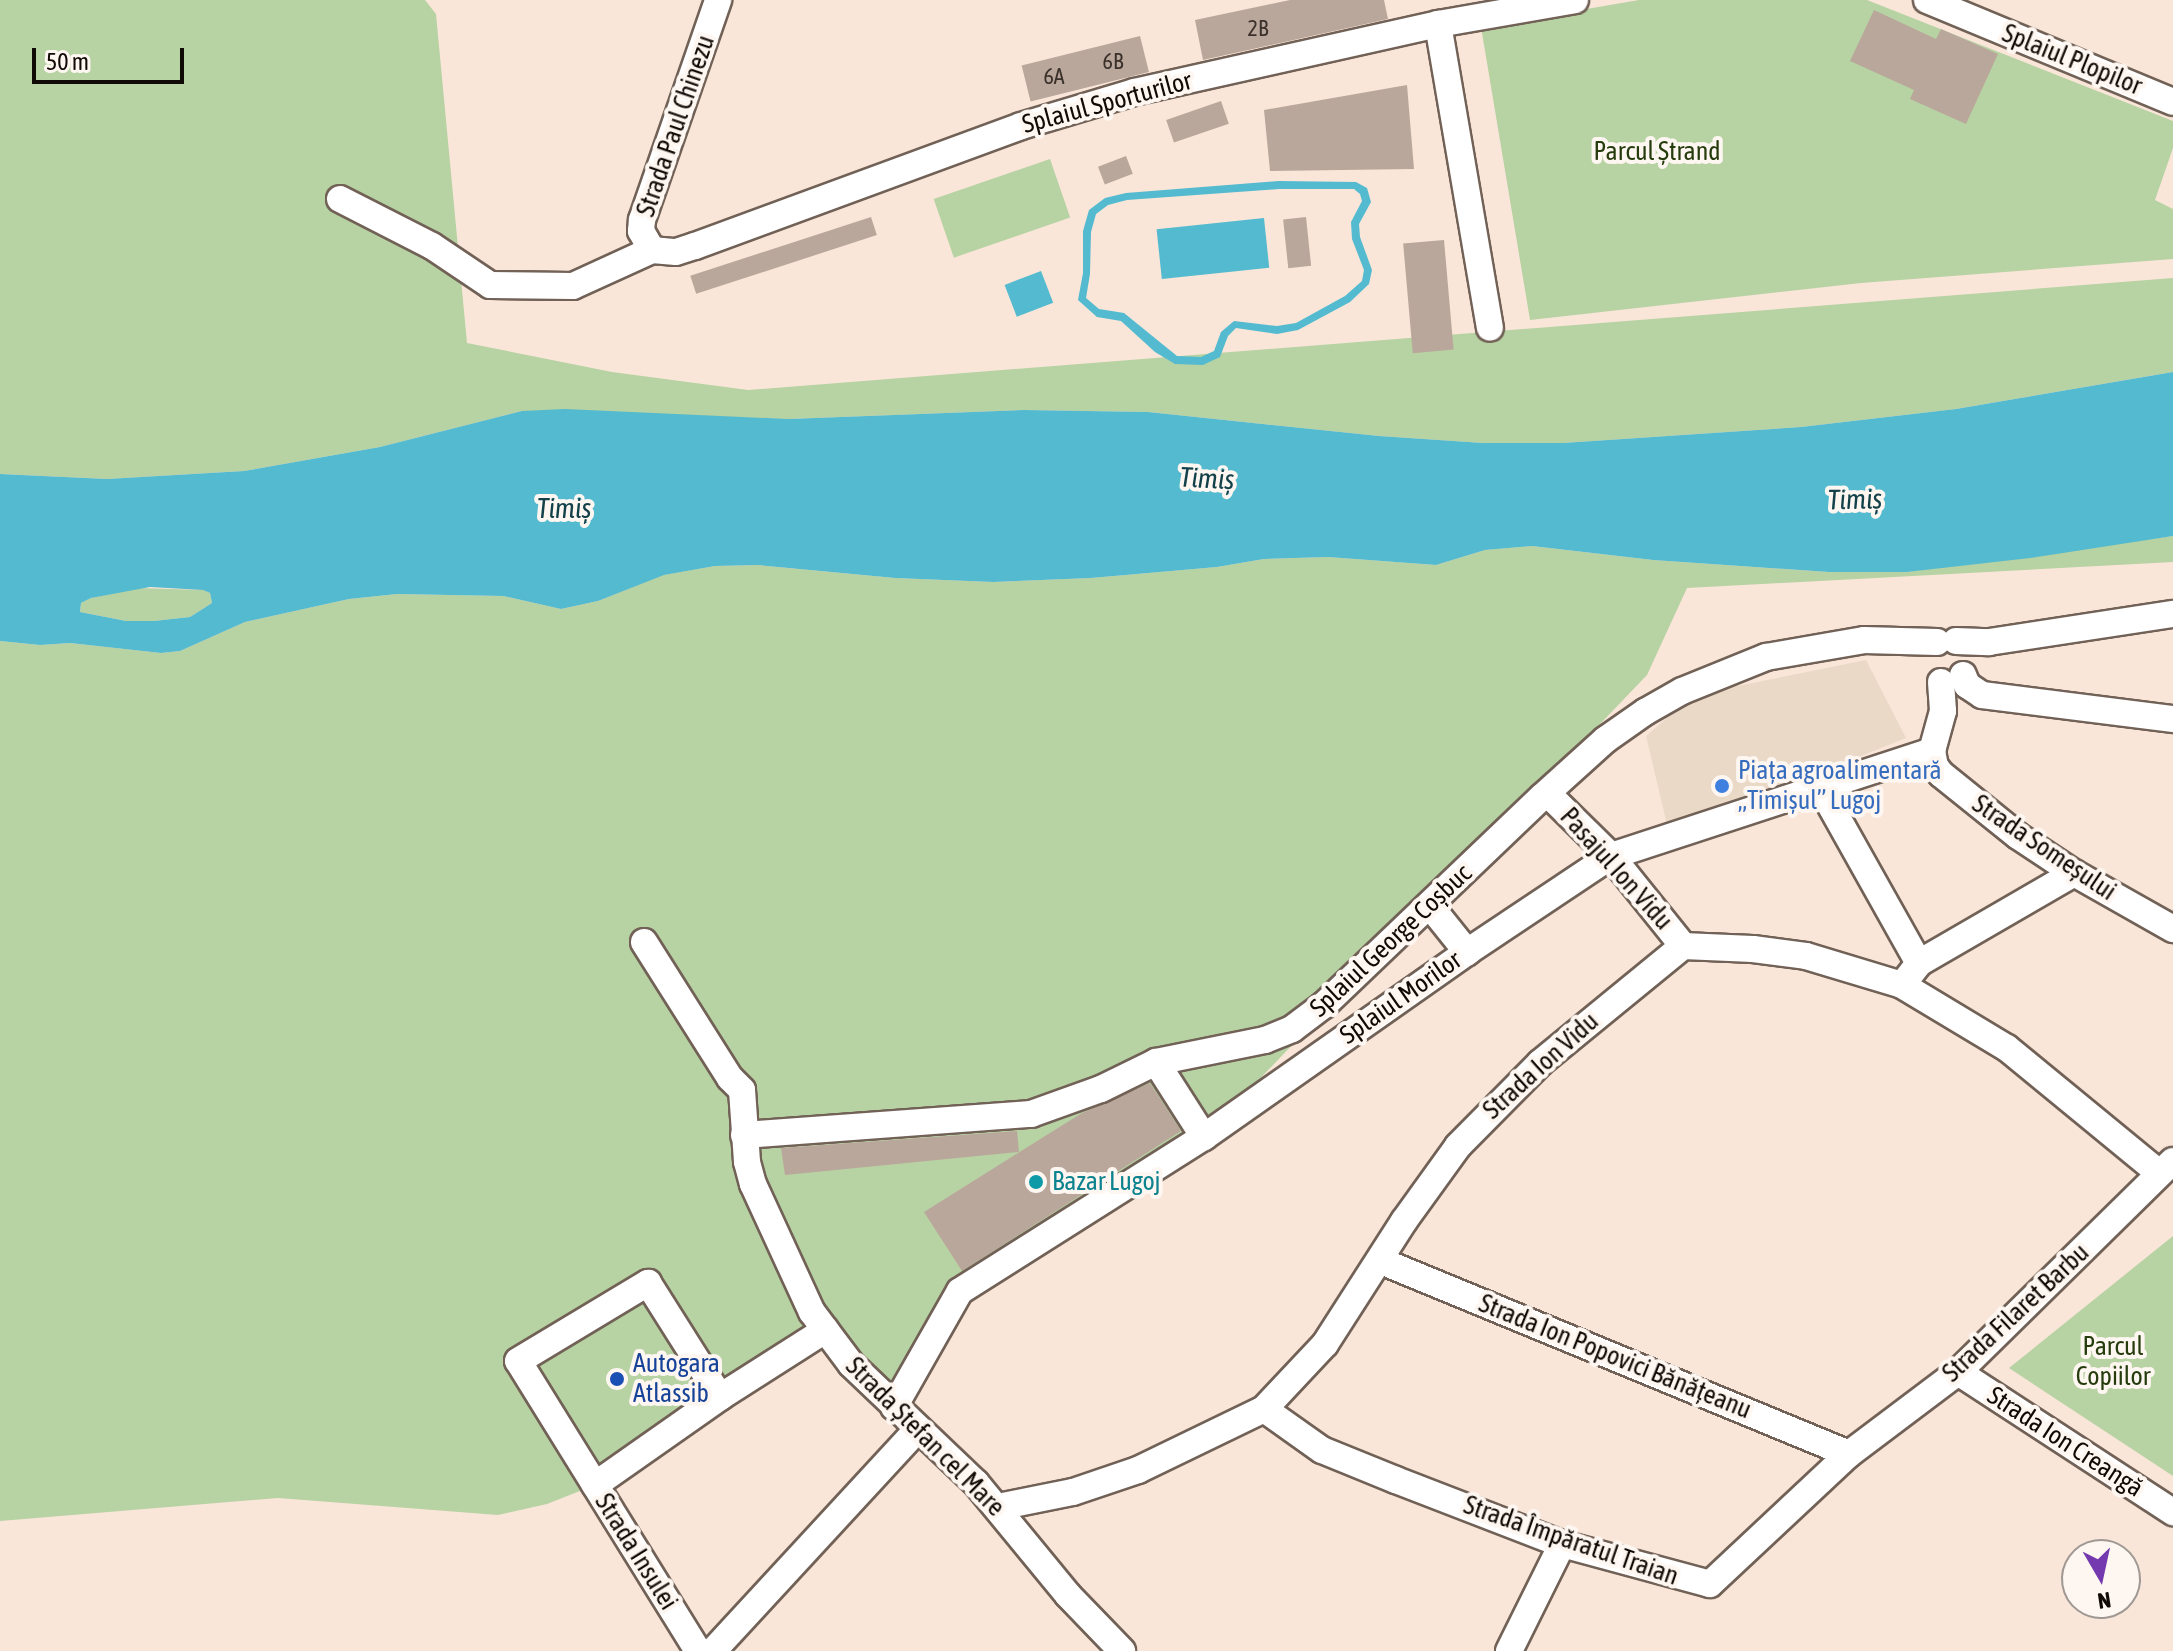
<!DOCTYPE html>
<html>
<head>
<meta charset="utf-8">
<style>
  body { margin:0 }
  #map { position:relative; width:2173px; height:1651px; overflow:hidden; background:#f9e6d9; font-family:"Asap Condensed",sans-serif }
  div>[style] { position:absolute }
  .commercial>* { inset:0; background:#ead9c7 }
  .green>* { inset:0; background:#b7d2a3; transform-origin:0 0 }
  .water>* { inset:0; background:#53bacf; transform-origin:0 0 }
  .building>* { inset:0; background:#baa79b; transform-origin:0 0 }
  .roads { filter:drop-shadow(2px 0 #716156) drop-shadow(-2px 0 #716156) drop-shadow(0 2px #716156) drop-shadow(0 -2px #716156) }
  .minor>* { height:26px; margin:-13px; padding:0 13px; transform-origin:13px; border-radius:13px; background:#fff }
  .dots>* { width:22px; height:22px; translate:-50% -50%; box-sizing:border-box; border:4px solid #fef6f1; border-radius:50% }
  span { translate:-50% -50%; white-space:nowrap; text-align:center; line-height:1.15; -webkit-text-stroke:8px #fef6f1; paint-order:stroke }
  .number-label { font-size:22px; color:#3a312b }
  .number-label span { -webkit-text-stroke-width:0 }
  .street-label { font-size:26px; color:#100a06 }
  .park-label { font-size:26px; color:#253c0d }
  .shop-label { font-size:26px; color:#366cbe }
  .left { translate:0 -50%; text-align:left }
  .culture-label { font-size:26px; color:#0d838f }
  .transit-label { font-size:26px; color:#164399 }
  .water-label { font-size:28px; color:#12414a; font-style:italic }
  .north { position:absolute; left:2061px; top:1539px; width:80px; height:80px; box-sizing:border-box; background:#fef6f1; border:2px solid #9f9893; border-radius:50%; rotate:171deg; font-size:22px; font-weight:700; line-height:32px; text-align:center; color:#100a06 }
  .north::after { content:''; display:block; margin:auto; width:28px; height:36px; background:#7539af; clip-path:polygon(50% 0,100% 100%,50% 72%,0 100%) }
  .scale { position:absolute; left:32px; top:48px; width:152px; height:36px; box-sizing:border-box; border:4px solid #100a06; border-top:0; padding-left:10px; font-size:24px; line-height:28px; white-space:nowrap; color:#100a06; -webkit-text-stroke:6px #fef6f1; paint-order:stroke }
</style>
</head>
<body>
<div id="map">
  <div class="commercial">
    <i style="clip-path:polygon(1866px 660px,1906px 738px,1669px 833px,1646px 736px,1693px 695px)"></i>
  </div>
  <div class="green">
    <i style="clip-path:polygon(0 0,425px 0,436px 14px,467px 343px,612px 372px,748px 390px,2173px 278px,2173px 372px,1956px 409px,1801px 427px,1563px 443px,1483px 443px,1379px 436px,1148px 412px,1024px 410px,789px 419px,522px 411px,380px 447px,244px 471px,107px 479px,0 474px)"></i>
    <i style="clip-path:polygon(1639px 0,1867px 0,2173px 121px,2173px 148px,2155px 200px,2173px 209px,2173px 259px,1861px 283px,1530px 320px,1481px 27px)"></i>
    <i style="left:1050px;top:159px;width:62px;height:123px;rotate:71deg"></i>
    <i style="clip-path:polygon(2173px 536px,2173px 562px,1687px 588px,1647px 675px,1204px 1137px,960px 1291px,894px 1407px,824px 1330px,595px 1485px,547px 1504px,498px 1515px,278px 1498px,0 1521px,0 641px,40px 645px,70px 643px,161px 653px,180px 651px,245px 622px,349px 599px,397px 594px,503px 596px,561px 609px,598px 601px,663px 575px,715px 566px,758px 565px,895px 578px,993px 582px,1091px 578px,1217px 567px,1264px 559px,1328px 557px,1436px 565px,1485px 550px,1532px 546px,1653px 560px,1829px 572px,1907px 572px)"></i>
    <i style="clip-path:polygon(138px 588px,203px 590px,210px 593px,212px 603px,190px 617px,154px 621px,126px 621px,80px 612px,81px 603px,91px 598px)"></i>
    <i style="clip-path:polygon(2173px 1236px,2173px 1476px,2009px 1368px)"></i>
  </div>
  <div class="water">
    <i style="clip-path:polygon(evenodd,1278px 181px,1356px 182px,1367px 188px,1371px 202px,1359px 224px,1360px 237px,1372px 270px,1369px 284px,1350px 302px,1298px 330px,1277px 334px,1236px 328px,1228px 336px,1220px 357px,1203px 365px,1175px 364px,1155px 352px,1121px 321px,1097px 317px,1078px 300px,1083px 273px,1083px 231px,1089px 210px,1105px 198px,1126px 193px,1278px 181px,1279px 189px,1354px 189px,1360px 194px,1362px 201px,1351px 222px,1352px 239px,1364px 270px,1362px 281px,1345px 296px,1296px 323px,1277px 326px,1234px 321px,1221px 332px,1214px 351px,1201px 357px,1177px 356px,1124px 313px,1099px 309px,1086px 298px,1090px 274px,1091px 232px,1096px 214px,1108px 205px,1127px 200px,1279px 189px)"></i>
    <i style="left:1264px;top:218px;width:50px;height:108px;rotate:84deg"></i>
    <i style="left:1041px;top:271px;width:34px;height:39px;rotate:69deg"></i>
    <i style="clip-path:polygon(evenodd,2173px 372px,2173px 536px,2030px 558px,1907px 572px,1829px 572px,1653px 560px,1532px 546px,1485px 550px,1436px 565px,1328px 557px,1264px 559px,1217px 567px,1091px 578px,993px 582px,895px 578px,758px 565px,715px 566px,664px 575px,598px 601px,561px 609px,503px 596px,397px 594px,349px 599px,245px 622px,180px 651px,161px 653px,70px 643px,40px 645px,0 641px,0 474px,107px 479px,244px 471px,380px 447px,522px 411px,565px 409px,789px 419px,1024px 410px,1148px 412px,1379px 436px,1483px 443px,1563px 443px,1801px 427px,1956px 409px,2173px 372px,150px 587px,203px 590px,210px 593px,212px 603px,190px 617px,154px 621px,126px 621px,80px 612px,81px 603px,91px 598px,150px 587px)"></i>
  </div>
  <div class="building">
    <i style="clip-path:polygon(1290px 0,1384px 0,1388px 19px,1203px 60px,1195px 20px)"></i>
    <i style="clip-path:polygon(1874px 10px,1936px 39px,1941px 29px,1998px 54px,1966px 124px,1910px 99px,1914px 90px,1850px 61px)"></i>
    <i style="left:1140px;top:36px;width:37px;height:122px;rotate:76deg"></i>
    <i style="clip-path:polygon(1407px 85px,1414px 169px,1270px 171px,1264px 110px)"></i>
    <i style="left:1221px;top:101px;width:24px;height:58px;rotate:71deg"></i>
    <i style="left:1126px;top:156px;width:19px;height:30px;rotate:69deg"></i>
    <i style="left:871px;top:217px;width:19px;height:190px;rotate:72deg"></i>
    <i style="left:1306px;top:217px;width:49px;height:23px;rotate:84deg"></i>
    <i style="left:1444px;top:240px;width:110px;height:41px;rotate:85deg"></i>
    <i style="clip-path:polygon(1150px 1083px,1181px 1131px,962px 1271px,924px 1212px,1082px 1113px)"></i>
    <i style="clip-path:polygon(1017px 1131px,1019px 1152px,785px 1175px,781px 1148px)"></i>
  </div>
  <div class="roads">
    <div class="minor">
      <i style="left:1927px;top:0;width:266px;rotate:22.5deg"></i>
      <i style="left:1438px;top:24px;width:308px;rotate:80.3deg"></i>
      <i style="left:340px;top:199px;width:103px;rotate:27.1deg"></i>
      <i style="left:432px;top:246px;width:70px;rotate:33.9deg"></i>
      <i style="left:490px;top:285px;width:83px;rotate:0.7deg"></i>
      <i style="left:573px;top:286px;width:87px;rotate:-24.5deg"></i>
      <i style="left:652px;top:250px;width:24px;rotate:5deg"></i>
      <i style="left:676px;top:252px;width:20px;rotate:-18deg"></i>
      <i style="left:695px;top:246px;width:347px;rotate:-20.2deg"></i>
      <i style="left:1021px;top:126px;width:118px;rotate:-16.7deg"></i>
      <i style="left:1134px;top:92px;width:312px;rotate:-12.6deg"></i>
      <i style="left:1438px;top:24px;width:139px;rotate:-9.9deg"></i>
      <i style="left:652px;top:250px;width:22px;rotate:-120deg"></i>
      <i style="left:641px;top:231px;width:11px;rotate:-85deg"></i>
      <i style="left:642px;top:220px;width:233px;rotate:-70.9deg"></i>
      <i style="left:1956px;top:641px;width:33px;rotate:2deg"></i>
      <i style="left:1989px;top:642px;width:186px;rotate:-8.7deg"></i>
      <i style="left:1963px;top:675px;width:11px;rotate:68deg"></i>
      <i style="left:1967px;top:685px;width:18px;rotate:34deg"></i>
      <i style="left:1982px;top:695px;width:193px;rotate:7.2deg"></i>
      <i style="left:1941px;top:682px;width:29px;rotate:86deg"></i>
      <i style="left:1943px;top:711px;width:41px;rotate:105.4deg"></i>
      <i style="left:1932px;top:751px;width:15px;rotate:79deg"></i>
      <i style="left:1935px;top:766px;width:10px;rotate:53deg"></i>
      <i style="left:1941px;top:774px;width:99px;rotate:38.8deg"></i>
      <i style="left:2018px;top:836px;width:67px;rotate:33.5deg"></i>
      <i style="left:2074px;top:873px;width:114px;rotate:29.5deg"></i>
      <i style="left:1548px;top:794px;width:88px;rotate:44.5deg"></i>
      <i style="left:1611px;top:856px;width:115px;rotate:51.3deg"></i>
      <i style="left:1824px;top:794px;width:194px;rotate:60.7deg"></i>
      <i style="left:1431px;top:907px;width:58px;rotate:51.3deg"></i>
      <i style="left:644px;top:942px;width:161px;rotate:57.7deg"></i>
      <i style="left:730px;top:1078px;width:17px;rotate:45deg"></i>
      <i style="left:742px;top:1090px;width:72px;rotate:86deg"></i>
      <i style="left:747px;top:1162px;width:23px;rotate:75deg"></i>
      <i style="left:753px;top:1184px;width:141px;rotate:65.3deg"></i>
      <i style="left:812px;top:1312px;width:65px;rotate:53.1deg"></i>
      <i style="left:851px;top:1364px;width:173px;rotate:43.6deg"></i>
      <i style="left:976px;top:1483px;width:145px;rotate:50.6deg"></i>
      <i style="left:1068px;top:1595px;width:78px;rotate:46deg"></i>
      <i style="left:1902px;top:985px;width:28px;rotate:-52deg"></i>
      <i style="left:1919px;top:963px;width:179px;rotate:-30.1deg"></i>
      <i style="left:1156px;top:1062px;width:89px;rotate:57.4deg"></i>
      <i style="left:744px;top:1135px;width:288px;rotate:-4.2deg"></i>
      <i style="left:1031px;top:1114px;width:74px;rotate:-19.7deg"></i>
      <i style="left:1101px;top:1089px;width:61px;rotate:-26.1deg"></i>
      <i style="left:1156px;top:1062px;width:111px;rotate:-11.4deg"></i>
      <i style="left:1265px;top:1040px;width:29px;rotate:-22deg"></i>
      <i style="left:1292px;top:1029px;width:40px;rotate:-37deg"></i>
      <i style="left:1324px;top:1005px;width:301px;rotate:-43.7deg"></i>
      <i style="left:1542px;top:797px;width:85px;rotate:-42.1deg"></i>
      <i style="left:1605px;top:740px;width:49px;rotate:-35deg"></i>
      <i style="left:1645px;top:712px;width:43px;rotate:-29.6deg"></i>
      <i style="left:1682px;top:691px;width:91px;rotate:-22deg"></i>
      <i style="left:1766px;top:657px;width:99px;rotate:-9.8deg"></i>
      <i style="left:1864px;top:640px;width:73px;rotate:1.6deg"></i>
      <i style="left:1381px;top:1261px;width:506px;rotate:22.41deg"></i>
      <i style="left:1958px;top:1372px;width:257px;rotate:33.1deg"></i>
      <i style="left:894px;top:1407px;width:133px;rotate:-60.4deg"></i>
      <i style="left:960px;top:1291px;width:289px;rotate:-32.3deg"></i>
      <i style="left:1204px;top:1137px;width:322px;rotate:-35.1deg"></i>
      <i style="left:1467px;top:952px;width:173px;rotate:-33.7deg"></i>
      <i style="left:1611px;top:856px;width:338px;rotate:-18.1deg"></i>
      <i style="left:1264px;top:1409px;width:71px;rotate:35.3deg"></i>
      <i style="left:1322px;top:1450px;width:80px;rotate:22.1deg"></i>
      <i style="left:1396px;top:1480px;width:178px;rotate:21.1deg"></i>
      <i style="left:1562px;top:1544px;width:153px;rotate:15.1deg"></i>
      <i style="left:1710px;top:1584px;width:190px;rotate:-43.1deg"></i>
      <i style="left:1849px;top:1454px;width:136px;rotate:-37deg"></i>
      <i style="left:1958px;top:1372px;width:301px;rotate:-44.5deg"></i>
      <i style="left:595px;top:1485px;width:153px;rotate:-35.1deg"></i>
      <i style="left:720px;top:1397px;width:125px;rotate:-32.5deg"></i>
      <i style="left:998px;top:1507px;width:76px;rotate:-11.3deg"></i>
      <i style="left:1073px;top:1492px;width:69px;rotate:-18.7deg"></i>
      <i style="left:1138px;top:1470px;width:140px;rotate:-25.8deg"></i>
      <i style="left:1264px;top:1409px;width:89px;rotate:-46.8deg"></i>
      <i style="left:1325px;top:1344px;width:146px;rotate:-57.3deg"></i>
      <i style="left:1404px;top:1221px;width:92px;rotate:-54.2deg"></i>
      <i style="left:1458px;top:1146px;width:117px;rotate:-45.3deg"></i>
      <i style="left:1540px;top:1063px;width:185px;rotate:-39.3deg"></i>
      <i style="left:1683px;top:946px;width:70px;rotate:2.5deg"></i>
      <i style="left:1753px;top:949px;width:53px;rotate:7.5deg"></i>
      <i style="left:1806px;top:956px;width:100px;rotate:16.8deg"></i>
      <i style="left:1902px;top:985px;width:122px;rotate:31deg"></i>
      <i style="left:2007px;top:1048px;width:195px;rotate:39.4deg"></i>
      <i style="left:698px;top:1651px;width:341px;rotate:-121.8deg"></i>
      <i style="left:518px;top:1361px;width:152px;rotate:-31deg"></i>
      <i style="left:648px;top:1283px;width:135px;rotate:57.7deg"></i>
      <i style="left:713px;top:1651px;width:302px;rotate:-47.3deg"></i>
      <i style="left:1509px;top:1651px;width:119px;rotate:-63.6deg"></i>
    </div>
  </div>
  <div class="dots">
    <i style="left:1722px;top:786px;background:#3f7fe0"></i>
    <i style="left:1036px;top:1182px;background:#0f9aa8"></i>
    <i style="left:617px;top:1379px;background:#1a4fb4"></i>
  </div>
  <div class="number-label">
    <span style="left:1258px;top:29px">2B</span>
    <span style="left:1113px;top:62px">6B</span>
    <span style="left:1054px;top:77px">6A</span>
  </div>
  <div class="street-label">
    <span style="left:2072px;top:60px;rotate:22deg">Splaiul Plopilor</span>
    <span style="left:1107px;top:103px;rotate:-15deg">Splaiul Sporturilor</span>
    <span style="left:676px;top:126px;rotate:-71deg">Strada Paul Chinezu</span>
    <span style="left:2044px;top:848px;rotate:34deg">Strada Someșului</span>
    <span style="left:1616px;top:869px;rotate:48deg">Pasajul Ion Vidu</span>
    <span style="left:1391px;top:941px;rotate:-43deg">Splaiul George Coșbuc</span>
    <span style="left:1401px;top:998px;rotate:-35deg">Splaiul Morilor</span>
    <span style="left:1541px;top:1066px;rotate:-42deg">Strada Ion Vidu</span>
    <span style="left:2016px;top:1313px;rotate:-43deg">Strada Filaret Barbu</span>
    <span style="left:1615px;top:1357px;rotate:22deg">Strada Ion Popovici Bănățeanu</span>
    <span style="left:925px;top:1437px;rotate:45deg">Strada Ștefan cel Mare</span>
    <span style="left:2065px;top:1442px;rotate:33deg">Strada Ion Creangă</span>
    <span style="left:1571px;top:1541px;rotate:19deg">Strada Împăratul Traian</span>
    <span style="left:636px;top:1552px;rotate:58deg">Strada Insulei</span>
  </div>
  <div class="park-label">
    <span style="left:1657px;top:152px">Parcul Ștrand</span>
    <span style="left:2113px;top:1362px">Parcul<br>Copiilor</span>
  </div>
  <div class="shop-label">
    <span class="left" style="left:1738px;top:786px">Piața agroalimentară<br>„Timișul” Lugoj</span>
  </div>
  <div class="culture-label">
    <span class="left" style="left:1052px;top:1182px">Bazar Lugoj</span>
  </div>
  <div class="transit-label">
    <span class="left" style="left:633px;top:1379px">Autogara<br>Atlassib</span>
  </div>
  <div class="water-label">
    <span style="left:1207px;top:478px;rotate:3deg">Timiș</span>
    <span style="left:1855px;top:499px;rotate:-1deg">Timiș</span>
    <span style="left:564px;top:508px">Timiș</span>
  </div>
  <div class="north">N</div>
  <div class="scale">50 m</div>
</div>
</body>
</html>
